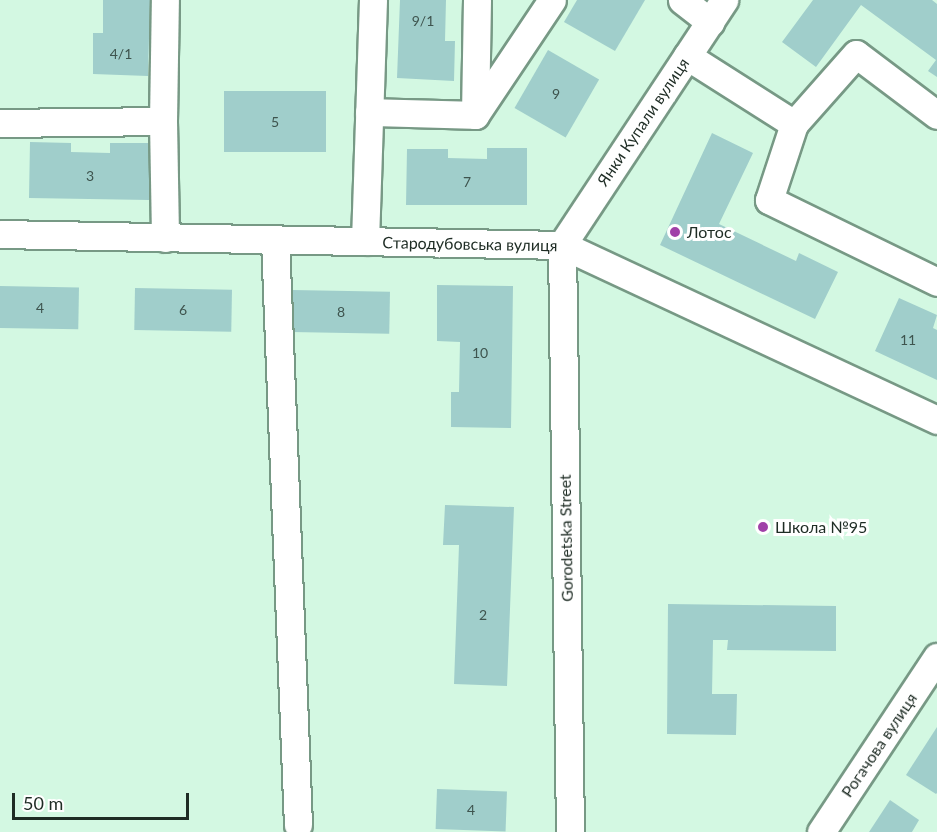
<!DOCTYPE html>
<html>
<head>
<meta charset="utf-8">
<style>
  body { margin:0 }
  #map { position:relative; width:937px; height:832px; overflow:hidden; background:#d3f8e2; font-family:Lato,sans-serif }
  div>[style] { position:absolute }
  .building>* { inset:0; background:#a0cecb; transform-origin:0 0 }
  .roads { filter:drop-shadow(2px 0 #779985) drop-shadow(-2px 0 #779985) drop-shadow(0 2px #779985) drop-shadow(0 -2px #779985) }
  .minor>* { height:27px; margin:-13.5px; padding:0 13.5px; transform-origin:13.5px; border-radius:13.5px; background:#fff }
  .dots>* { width:16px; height:16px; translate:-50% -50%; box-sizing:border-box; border:3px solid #fff; border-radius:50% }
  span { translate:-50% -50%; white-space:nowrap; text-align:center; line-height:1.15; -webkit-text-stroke:6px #fff; paint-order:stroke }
  .number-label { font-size:14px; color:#3e544e }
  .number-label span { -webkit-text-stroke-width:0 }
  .street-label { font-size:16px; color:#1e2c24 }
  .poi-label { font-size:16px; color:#1e2c24 }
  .left { translate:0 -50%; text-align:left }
  .scale { position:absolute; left:12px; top:793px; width:177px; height:27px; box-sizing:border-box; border:3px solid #1e2c24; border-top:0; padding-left:8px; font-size:18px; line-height:21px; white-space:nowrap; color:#1e2c24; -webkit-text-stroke:4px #fff; paint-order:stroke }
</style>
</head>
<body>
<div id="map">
  <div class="building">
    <i style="clip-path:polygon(103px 0,150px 0,148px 76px,93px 74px,93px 33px,103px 33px)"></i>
    <i style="clip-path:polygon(400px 0,446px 0,445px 41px,455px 41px,454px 81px,397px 78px)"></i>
    <i style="clip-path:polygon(577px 0,645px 0,615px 51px,564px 22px)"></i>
    <i style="clip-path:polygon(813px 0,932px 0,937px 4px,937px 77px,928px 71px,936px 60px,861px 5px,816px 67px,782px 42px)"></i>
    <i style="left:548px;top:50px;width:59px;height:67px;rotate:30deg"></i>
    <i style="left:326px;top:91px;width:61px;height:102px;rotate:90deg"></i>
    <i style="clip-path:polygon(712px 133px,753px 153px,719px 224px,796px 261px,799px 253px,838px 272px,815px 319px,660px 245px)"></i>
    <i style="clip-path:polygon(30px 142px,71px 143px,71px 152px,110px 153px,110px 143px,150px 143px,149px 200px,29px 198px)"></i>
    <i style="clip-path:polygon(487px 148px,527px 148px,527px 205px,406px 205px,407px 149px,448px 149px,448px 158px,487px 159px)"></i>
    <i style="clip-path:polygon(437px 285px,513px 286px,511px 428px,451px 427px,451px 392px,459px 392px,460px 342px,437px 341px)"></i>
    <i style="left:0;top:286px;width:79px;height:42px;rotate:1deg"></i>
    <i style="left:135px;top:288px;width:97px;height:42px;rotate:1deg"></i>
    <i style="left:292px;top:290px;width:98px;height:42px;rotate:1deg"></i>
    <i style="clip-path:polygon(899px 298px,937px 315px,933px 328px,937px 330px,937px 380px,875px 351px)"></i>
    <i style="clip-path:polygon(445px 505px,514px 507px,507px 686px,454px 684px,459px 545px,443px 545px)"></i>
    <i style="clip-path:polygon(668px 604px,836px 606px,836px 651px,727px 650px,728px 640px,713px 640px,712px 694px,737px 694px,736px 735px,667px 734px)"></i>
    <i style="clip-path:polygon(937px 727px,937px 793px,936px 794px,906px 775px)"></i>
    <i style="left:437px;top:789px;width:70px;height:40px;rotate:2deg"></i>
    <i style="clip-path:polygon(890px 800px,919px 820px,912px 832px,869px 832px)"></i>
  </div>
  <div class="roads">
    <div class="minor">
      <i style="left:477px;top:0;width:115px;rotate:91deg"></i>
      <i style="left:475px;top:115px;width:138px;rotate:-56.2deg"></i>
      <i style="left:682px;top:0;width:36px;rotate:38deg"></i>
      <i style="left:687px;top:56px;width:127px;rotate:32.4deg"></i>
      <i style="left:369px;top:112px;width:106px;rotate:1.6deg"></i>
      <i style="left:937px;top:115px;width:101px;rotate:-143deg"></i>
      <i style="left:856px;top:54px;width:94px;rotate:131.5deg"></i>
      <i style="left:794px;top:124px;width:80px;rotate:108.2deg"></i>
      <i style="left:769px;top:200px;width:187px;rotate:26deg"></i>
      <i style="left:163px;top:121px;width:121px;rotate:-89.1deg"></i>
      <i style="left:0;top:123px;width:163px;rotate:-0.7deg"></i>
      <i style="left:163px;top:121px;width:117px;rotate:89deg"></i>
      <i style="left:0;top:234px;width:562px;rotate:1.12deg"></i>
      <i style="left:562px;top:245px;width:414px;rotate:25deg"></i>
      <i style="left:275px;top:240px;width:585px;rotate:87.75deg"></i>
      <i style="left:365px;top:241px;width:241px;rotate:-88.1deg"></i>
      <i style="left:562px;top:245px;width:587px;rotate:89.22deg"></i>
      <i style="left:562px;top:245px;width:294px;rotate:-56.5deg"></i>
      <i style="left:821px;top:832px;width:210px;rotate:-56.5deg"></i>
    </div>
  </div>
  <div class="dots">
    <i style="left:675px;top:232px;background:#a040a8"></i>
    <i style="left:763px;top:527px;background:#a040a8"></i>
  </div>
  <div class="number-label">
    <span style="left:423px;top:21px">9/1</span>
    <span style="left:121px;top:54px">4/1</span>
    <span style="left:556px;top:94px">9</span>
    <span style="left:275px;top:122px">5</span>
    <span style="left:90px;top:176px">3</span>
    <span style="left:467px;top:182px">7</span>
    <span style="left:40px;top:308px">4</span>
    <span style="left:183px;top:310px">6</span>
    <span style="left:341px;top:312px">8</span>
    <span style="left:908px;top:340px">11</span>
    <span style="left:480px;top:353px">10</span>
    <span style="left:483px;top:615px">2</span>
    <span style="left:471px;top:810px">4</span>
  </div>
  <div class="street-label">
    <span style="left:643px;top:122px;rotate:-56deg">Янки Купали вулиця</span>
    <span style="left:470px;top:244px;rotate:1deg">Стародубовська вулиця</span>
    <span style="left:566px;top:538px;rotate:-91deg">Gorodetska Street</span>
    <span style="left:879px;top:745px;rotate:-56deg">Рогачова вулиця</span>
  </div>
  <div class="poi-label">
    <span class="left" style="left:687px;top:232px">Лотос</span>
    <span class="left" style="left:775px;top:527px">Школа №95</span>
  </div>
  <div class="scale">50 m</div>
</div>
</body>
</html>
